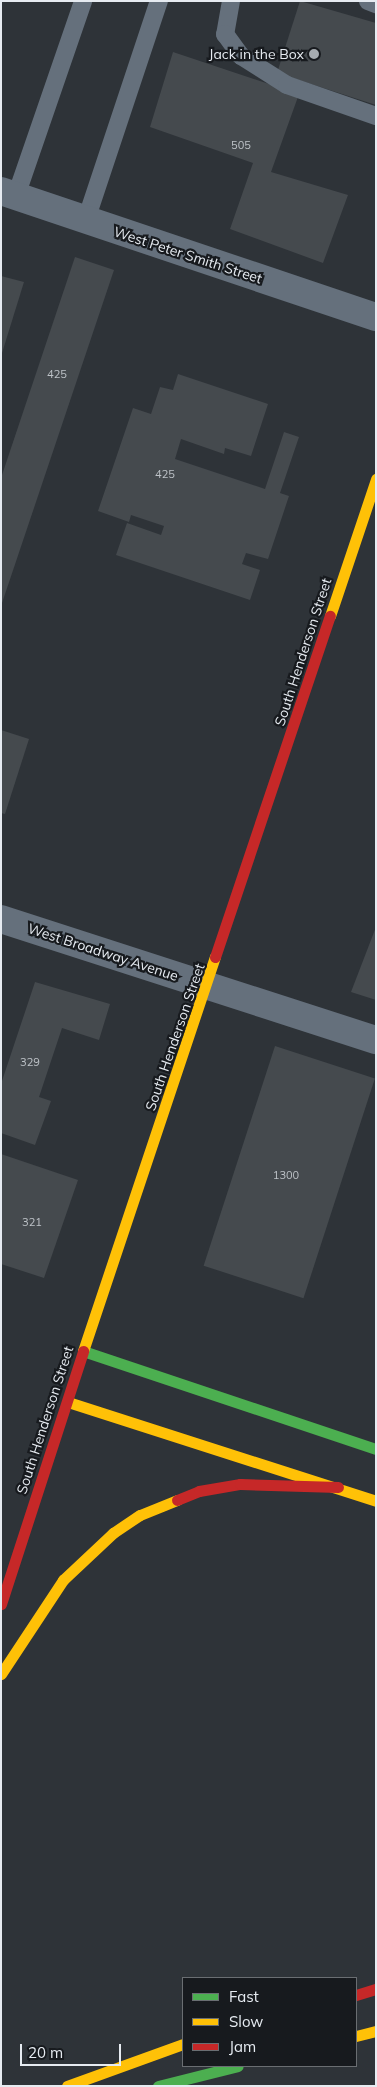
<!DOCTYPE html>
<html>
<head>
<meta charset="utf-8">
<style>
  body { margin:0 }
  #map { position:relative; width:377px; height:2087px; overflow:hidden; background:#2e3338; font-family:Mulish,sans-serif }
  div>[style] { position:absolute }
  .building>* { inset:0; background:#454a4e; transform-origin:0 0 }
  .lane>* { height:18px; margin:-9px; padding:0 9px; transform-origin:9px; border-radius:9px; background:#65707c }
  .street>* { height:28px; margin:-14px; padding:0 14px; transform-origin:14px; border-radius:14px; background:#65707c }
  .fast>* { height:11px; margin:-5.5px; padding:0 5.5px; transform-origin:5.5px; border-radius:5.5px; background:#4caf50 }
  .slow>* { height:11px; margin:-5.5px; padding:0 5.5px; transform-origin:5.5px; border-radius:5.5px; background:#ffc107 }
  .jam>* { height:11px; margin:-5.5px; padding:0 5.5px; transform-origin:5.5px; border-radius:5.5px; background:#c62828 }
  .dots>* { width:14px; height:14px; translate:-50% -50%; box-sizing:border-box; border:2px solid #171a1e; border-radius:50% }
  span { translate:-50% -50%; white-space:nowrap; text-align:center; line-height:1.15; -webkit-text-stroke:4.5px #171a1e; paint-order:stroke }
  .number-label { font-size:11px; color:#bec3c8 }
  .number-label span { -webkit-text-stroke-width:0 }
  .poi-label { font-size:14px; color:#e6ebf1 }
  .right { translate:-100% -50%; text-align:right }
  .street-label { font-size:14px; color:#e6ebf1 }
  .frame { position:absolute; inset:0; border:2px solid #e6ebf1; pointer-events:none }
  .legend { position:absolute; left:182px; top:1977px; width:175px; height:90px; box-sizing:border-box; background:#171a1e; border:1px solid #6a6e72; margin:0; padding:6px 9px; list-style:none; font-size:15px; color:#e6ebf1 }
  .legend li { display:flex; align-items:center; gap:10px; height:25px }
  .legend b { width:25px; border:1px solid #6a6e72 }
  .scale { position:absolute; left:20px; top:2044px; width:101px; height:22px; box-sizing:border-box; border:2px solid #e6ebf1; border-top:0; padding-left:6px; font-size:15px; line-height:18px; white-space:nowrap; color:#e6ebf1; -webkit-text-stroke:4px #171a1e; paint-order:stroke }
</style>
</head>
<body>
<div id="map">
  <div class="building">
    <i style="clip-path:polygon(300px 1px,376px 23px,376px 105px,277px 73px)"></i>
    <i style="clip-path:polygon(173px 52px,299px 94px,271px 172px,348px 195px,323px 263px,230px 229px,253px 163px,150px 127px)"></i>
    <i style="clip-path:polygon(75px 257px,114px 270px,1px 606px,1px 478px)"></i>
    <i style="clip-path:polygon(1px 276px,24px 282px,2px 353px,1px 353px)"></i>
    <i style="clip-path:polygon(178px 374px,268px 404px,251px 456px,225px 448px,224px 454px,181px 439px,175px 459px,265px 489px,284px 432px,299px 437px,280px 493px,289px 496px,268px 559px,246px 553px,242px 564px,260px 570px,250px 600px,116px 555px,127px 523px,161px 535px,164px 526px,131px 515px,129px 522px,98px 511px,133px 408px,151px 414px,160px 387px,173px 390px)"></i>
    <i style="clip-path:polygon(1px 730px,29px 739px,5px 814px,1px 813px)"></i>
    <i style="clip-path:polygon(376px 927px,376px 1000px,351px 992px)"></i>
    <i style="clip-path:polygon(35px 982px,110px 1004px,99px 1040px,62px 1028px,39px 1097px,51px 1101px,35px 1145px,1px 1133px,1px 1084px)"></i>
    <i style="left:275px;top:1046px;width:105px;height:231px;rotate:18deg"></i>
    <i style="clip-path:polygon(1px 1154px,78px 1180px,44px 1278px,1px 1264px)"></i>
  </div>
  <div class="lane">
    <i style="left:231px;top:1px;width:34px;rotate:100deg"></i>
    <i style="left:225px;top:34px;width:27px;rotate:54deg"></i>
    <i style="left:241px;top:56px;width:54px;rotate:32.2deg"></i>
    <i style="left:287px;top:85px;width:94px;rotate:19.2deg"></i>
    <i style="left:368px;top:1px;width:9px;rotate:21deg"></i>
    <i style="left:16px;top:196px;width:206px;rotate:-71deg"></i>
    <i style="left:86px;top:220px;width:231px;rotate:-71.6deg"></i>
  </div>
  <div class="street">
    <i style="left:1px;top:191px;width:396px;rotate:18.6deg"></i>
    <i style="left:1px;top:919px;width:394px;rotate:17.9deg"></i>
  </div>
  <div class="fast">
    <i style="left:83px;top:1351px;width:309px;rotate:18.5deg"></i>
    <i style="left:158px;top:2086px;width:82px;rotate:-14deg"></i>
  </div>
  <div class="slow">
    <i style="left:330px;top:616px;width:145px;rotate:-71.4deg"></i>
    <i style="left:83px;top:1351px;width:416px;rotate:-71.5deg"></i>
    <i style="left:68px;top:1402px;width:324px;rotate:17.8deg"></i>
    <i style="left:1px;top:1674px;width:113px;rotate:-56.6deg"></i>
    <i style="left:63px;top:1580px;width:69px;rotate:-43.2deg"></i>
    <i style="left:113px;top:1533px;width:32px;rotate:-34deg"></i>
    <i style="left:140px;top:1515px;width:40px;rotate:-22deg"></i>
    <i style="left:356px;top:2036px;width:21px;rotate:-14deg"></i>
    <i style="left:67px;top:2086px;width:123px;rotate:-19.9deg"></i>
  </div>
  <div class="jam">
    <i style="left:215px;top:957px;width:360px;rotate:-71.4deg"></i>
    <i style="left:177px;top:1500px;width:24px;rotate:-22deg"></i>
    <i style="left:199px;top:1491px;width:42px;rotate:-9.7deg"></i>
    <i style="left:240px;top:1484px;width:98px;rotate:1.8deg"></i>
    <i style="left:1px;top:1604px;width:266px;rotate:-72deg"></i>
    <i style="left:356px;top:1995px;width:21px;rotate:-17deg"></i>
  </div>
  <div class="dots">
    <i style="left:314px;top:54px;background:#a6abb0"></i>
  </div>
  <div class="number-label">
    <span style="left:241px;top:145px">505</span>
    <span style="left:57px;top:374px">425</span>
    <span style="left:165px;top:474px">425</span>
    <span style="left:30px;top:1062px">329</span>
    <span style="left:286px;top:1175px">1300</span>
    <span style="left:32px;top:1222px">321</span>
  </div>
  <div class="poi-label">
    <span class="right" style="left:304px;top:54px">Jack in the Box</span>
  </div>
  <div class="street-label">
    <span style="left:188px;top:255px;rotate:18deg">West Peter Smith Street</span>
    <span style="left:303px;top:652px;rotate:-72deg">South Henderson Street</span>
    <span style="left:103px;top:952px;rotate:18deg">West Broadway Avenue</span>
    <span style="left:175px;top:1037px;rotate:-71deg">South Henderson Street</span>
    <span style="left:45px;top:1420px;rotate:-72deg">South Henderson Street</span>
  </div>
  <div class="frame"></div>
  <ul class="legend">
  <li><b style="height:6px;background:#4caf50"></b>Fast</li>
  <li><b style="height:6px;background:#ffc107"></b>Slow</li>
  <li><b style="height:6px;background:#c62828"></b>Jam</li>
  </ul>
  <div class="scale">20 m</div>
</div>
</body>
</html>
